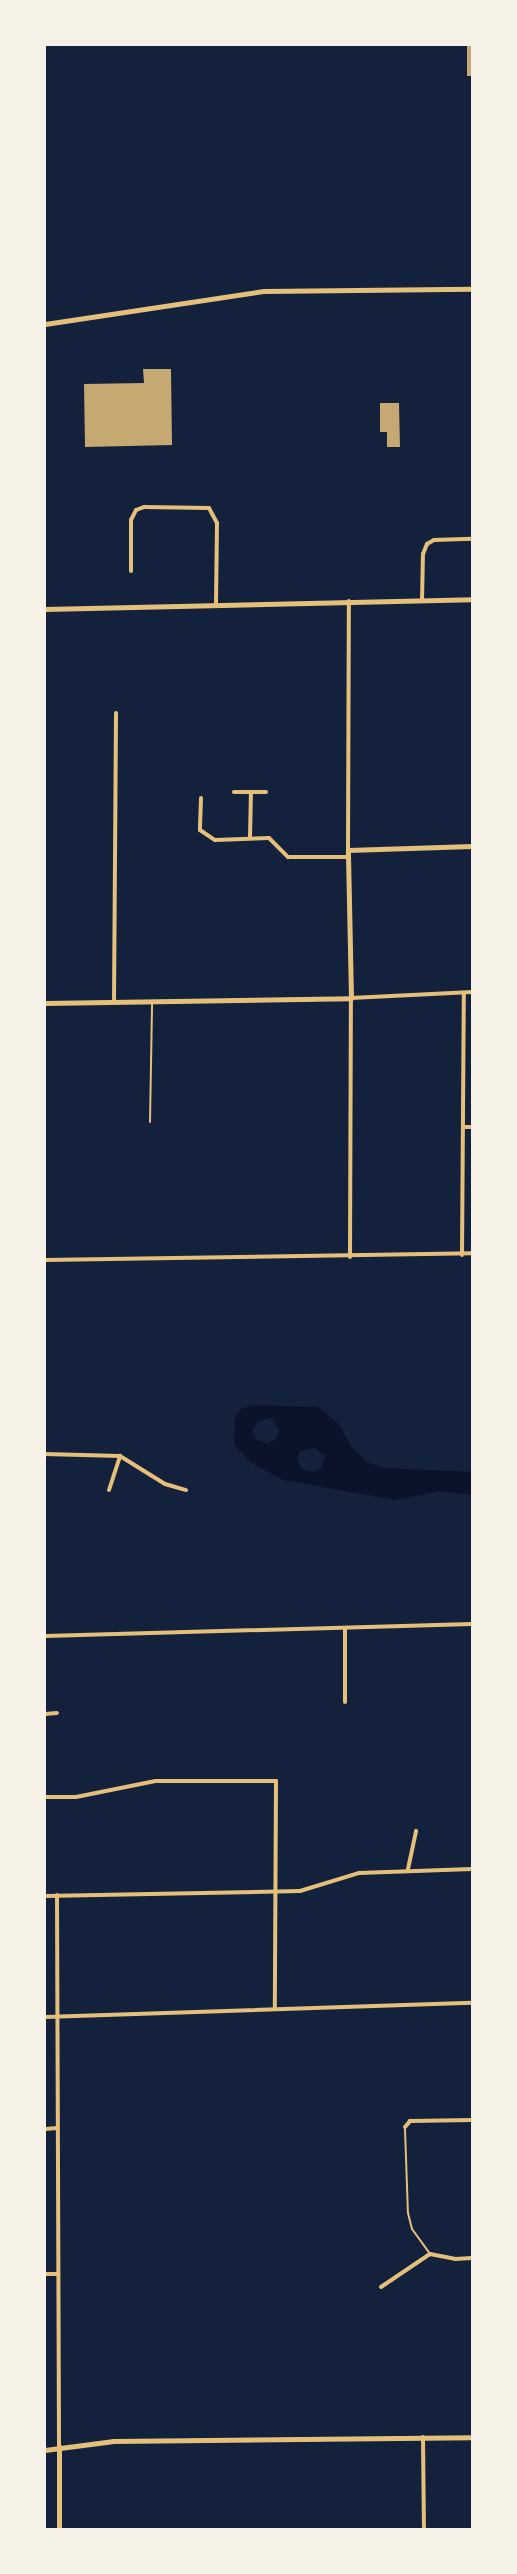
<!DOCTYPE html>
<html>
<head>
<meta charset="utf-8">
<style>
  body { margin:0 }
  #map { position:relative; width:517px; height:2574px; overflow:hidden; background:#14213d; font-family:"Fira Sans",sans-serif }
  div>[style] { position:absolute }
  .water>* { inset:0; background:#0b132b }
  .building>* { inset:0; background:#c6a872; transform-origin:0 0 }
  .service>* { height:2px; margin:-1px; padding:0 1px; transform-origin:1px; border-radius:1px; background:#e5c07b }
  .minor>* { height:4px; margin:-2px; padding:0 2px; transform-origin:2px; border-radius:2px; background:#e5c07b }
  .tertiary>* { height:4.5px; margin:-2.25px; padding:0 2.25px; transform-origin:2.25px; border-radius:2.25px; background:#e5c07b }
  .secondary>* { height:5px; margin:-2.5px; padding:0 2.5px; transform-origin:2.5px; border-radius:2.5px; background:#e5c07b }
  span { translate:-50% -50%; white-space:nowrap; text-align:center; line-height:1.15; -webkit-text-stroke:5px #f6f1e7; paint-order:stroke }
  .frame { position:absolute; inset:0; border:46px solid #f6f1e7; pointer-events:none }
</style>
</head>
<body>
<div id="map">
  <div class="water">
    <i style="clip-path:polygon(evenodd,254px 1405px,318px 1407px,339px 1424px,352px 1448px,368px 1463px,386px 1468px,472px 1472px,472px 1495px,439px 1491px,395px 1500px,283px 1480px,250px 1462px,234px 1444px,235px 1418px,241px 1409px,254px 1405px,272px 1418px,279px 1431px,276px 1439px,267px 1443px,256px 1440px,252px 1430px,259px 1421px,272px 1418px,254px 1405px,314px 1448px,325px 1456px,321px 1469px,313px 1472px,301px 1469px,297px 1457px,301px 1451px,314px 1448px)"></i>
  </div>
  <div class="building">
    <i style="left:467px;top:45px;width:5px;height:31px"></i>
    <i style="clip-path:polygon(143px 369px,171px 369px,172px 445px,85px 447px,84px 384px,144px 383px)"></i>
    <i style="clip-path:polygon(380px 403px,399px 403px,400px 447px,387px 447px,387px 432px,380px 432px)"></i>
  </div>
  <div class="service">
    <i style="left:150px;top:1122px;width:120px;rotate:-89deg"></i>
    <i style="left:405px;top:2129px;width:84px;rotate:88deg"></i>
    <i style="left:408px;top:2213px;width:16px;rotate:76deg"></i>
    <i style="left:412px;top:2229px;width:31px;rotate:54deg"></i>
  </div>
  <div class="minor">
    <i style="left:131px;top:571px;width:51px;rotate:-90deg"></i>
    <i style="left:131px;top:520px;width:11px;rotate:-63deg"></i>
    <i style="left:136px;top:510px;width:9px;rotate:-21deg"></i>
    <i style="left:144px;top:507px;width:65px;rotate:0.9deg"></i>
    <i style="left:209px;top:508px;width:17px;rotate:62deg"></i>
    <i style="left:217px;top:523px;width:81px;rotate:90.7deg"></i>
    <i style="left:422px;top:600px;width:46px;rotate:-88.8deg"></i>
    <i style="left:423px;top:554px;width:11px;rotate:-68deg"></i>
    <i style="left:427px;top:544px;width:8px;rotate:-30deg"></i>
    <i style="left:434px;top:540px;width:38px;rotate:-2deg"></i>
    <i style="left:234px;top:792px;width:32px"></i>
    <i style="left:201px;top:798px;width:32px;rotate:92deg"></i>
    <i style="left:200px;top:830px;width:18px;rotate:34deg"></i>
    <i style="left:215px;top:840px;width:54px;rotate:-2.1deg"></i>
    <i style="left:269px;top:838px;width:27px;rotate:45deg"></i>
    <i style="left:288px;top:857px;width:61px"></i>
    <i style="left:250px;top:838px;width:46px;rotate:-88.8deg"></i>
    <i style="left:348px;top:850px;width:249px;rotate:-89.8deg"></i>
    <i style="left:114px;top:1002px;width:289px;rotate:-89.6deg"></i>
    <i style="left:463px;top:1127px;width:9px"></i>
    <i style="left:462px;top:1255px;width:262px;rotate:-89.6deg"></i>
    <i style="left:350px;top:1257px;width:259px;rotate:-89.8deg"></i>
    <i style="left:351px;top:998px;width:121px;rotate:-2.8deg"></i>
    <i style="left:45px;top:1260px;width:427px;rotate:-0.9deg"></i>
    <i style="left:45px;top:1454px;width:75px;rotate:1.5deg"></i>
    <i style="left:120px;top:1456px;width:53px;rotate:31.9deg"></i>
    <i style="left:165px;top:1484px;width:22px;rotate:16deg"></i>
    <i style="left:109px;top:1490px;width:36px;rotate:-72deg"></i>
    <i style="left:345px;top:1628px;width:74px;rotate:90deg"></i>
    <i style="left:45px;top:1636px;width:427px;rotate:-1.6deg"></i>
    <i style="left:45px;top:1714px;width:12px;rotate:-5deg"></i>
    <i style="left:45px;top:1797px;width:31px"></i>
    <i style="left:76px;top:1797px;width:81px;rotate:-11.4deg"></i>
    <i style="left:155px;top:1781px;width:121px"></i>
    <i style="left:276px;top:1781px;width:226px;rotate:90.3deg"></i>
    <i style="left:408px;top:1869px;width:39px;rotate:-78deg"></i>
    <i style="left:57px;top:1895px;width:552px;rotate:89.79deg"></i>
    <i style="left:45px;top:1896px;width:255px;rotate:-1.1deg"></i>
    <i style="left:300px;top:1891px;width:62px;rotate:-17deg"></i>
    <i style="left:359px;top:1873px;width:113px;rotate:-2deg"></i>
    <i style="left:45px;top:2017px;width:427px;rotate:-1.9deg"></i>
    <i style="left:405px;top:2127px;width:8px;rotate:-50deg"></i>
    <i style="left:410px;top:2121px;width:62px;rotate:-0.9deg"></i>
    <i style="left:45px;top:2129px;width:12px;rotate:-5deg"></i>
    <i style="left:45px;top:2274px;width:13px"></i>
    <i style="left:381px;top:2287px;width:59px;rotate:-34deg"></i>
    <i style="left:430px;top:2254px;width:25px;rotate:11deg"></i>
    <i style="left:455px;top:2259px;width:17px;rotate:-3deg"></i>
    <i style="left:423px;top:2437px;width:92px;rotate:89.4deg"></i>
  </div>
  <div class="tertiary">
    <i style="left:45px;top:609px;width:427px;rotate:-1.3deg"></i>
    <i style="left:45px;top:1003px;width:306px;rotate:-0.9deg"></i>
    <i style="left:351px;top:998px;width:148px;rotate:-91.2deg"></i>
    <i style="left:348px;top:850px;width:124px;rotate:-1.8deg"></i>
    <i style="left:45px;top:2450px;width:69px;rotate:-7.5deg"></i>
    <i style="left:113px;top:2441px;width:359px;rotate:-0.6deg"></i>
    <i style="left:59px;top:2529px;width:82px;rotate:-90deg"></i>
  </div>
  <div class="secondary">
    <i style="left:45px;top:324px;width:221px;rotate:-8.6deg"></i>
    <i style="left:264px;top:291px;width:208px;rotate:-0.6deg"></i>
  </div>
  <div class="frame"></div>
</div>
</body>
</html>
